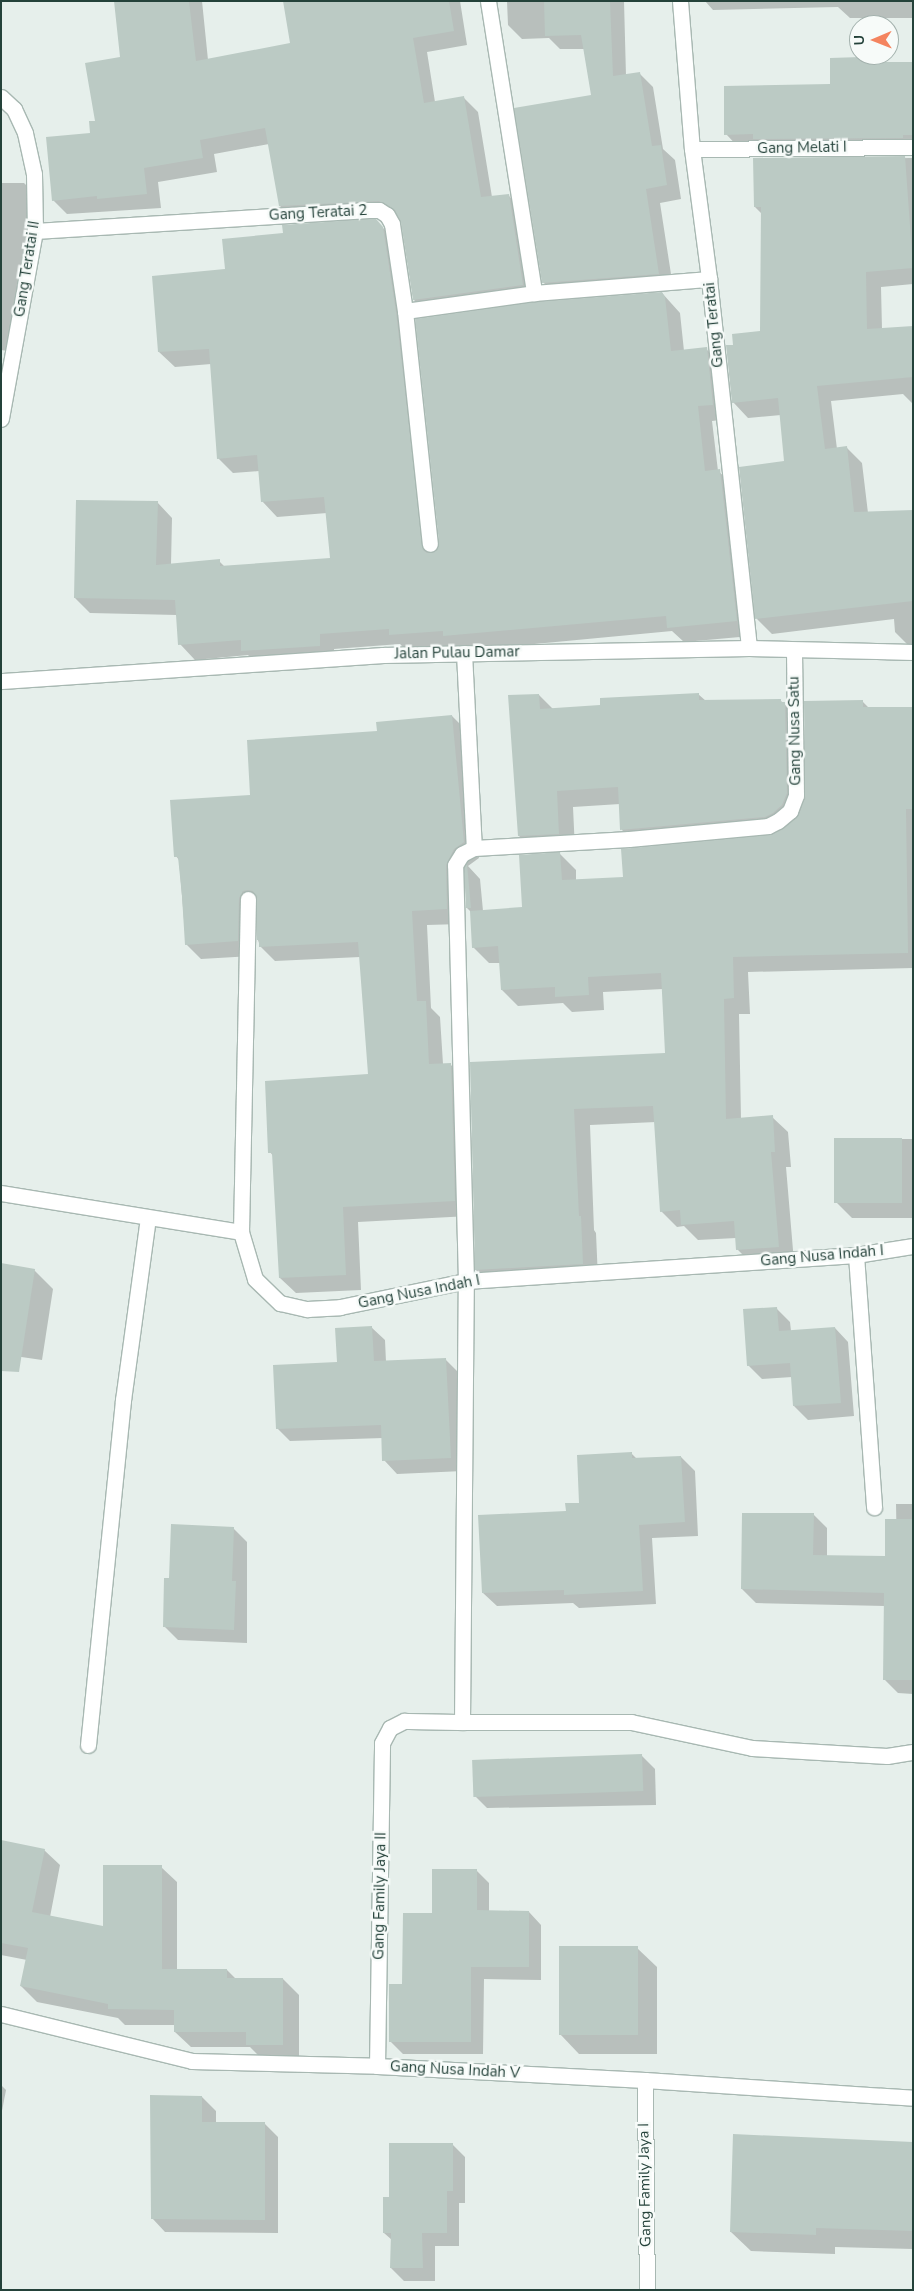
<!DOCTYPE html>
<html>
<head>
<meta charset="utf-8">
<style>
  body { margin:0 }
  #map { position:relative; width:914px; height:2291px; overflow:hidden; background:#e6efeb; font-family:"Nunito Sans",sans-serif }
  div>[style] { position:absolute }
  .shadow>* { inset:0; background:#0003 }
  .building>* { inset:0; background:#bbcac4; transform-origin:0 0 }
  .roads { filter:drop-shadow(1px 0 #a8b8b2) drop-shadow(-1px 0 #a8b8b2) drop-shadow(0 1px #a8b8b2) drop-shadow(0 -1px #a8b8b2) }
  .minor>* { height:15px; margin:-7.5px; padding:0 7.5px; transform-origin:7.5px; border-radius:7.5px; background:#fff }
  .tertiary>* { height:15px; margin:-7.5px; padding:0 7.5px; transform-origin:7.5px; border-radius:7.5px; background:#fff }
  span { translate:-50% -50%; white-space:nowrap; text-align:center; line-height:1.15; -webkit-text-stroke:5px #f7fbf9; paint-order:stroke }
  .street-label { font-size:15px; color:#24423a }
  .frame { position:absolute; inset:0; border:2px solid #24423a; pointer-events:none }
  .north { position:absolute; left:849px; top:15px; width:50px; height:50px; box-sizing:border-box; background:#f7fbf9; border:1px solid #a3b1ad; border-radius:50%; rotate:269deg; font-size:14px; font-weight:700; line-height:20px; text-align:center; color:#24423a }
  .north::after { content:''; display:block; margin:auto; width:18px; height:22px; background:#f4845f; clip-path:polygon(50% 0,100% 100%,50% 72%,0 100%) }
</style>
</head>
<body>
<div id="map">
  <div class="shadow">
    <i style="clip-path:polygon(115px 1px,202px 1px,208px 60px,291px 44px,284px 1px,460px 1px,467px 45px,427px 52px,435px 102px,464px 98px,478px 112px,492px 197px,508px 195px,523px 210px,537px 299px,428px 314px,414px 300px,402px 222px,399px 217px,394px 214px,294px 220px,280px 206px,269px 144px,214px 154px,217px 172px,158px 182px,161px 208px,67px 214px,53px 200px,91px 134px,121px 58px)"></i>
    <i style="clip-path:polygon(507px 1px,624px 1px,626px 76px,639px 73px,653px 87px,663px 149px,675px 160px,681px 199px,660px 203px,673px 287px,557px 297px,543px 282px,592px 96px,584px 49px,560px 49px,549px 38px,522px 39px,508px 25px)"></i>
    <i style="clip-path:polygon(705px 1px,913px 1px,913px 18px,850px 18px,838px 7px,713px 10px)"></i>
    <i style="clip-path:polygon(860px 59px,865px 64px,913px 63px,913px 153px,741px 150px,726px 134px,832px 85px)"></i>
    <i style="clip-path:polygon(913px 158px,913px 284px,881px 287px,882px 329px,913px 327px,913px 404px,903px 394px,831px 401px,837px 449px,847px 448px,862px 463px,868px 513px,913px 511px,913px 647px,910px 647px,895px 632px,894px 619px,772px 634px,757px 619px,785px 462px,781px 415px,748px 418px,733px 402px,734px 346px,762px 332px,762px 214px,755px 207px,754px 159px)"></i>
    <i style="clip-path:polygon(1px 183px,24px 183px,39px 198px,15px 352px,1px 350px)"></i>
    <i style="clip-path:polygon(376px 221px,391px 236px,410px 328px,435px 553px,662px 293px,680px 313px,684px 351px,706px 349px,722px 364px,728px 419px,712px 421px,718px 471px,735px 486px,751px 636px,684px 642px,672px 631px,460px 651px,455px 646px,406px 650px,400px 644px,334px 649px,335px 661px,258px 666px,248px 655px,195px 660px,180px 644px,177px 615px,90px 613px,75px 598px,157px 502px,172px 518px,171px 565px,219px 561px,225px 567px,332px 560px,327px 513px,277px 517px,262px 501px,259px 471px,233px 473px,218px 458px,211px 364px,175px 367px,159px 352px,226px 270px,285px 234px)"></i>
    <i style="clip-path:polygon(698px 694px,706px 701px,781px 701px,801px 720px,802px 806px,863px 702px,869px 708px,913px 709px,913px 968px,748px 972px,750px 1014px,739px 1014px,741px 1119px,772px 1117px,788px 1132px,791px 1167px,786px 1167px,794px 1262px,753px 1265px,737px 1249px,736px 1238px,698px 1240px,684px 1226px,677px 1227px,661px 1211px,656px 1122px,590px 1125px,594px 1230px,596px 1233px,598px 1279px,492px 1286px,476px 1270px,471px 1063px,666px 1055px,663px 989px,603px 992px,604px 1010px,572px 1012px,563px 1003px,518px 1006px,502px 990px,501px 963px,489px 963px,473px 947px,471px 912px,467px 908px,466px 870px,460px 880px,461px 924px,427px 925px,431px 1008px,440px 1017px,443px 1064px,450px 1064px,465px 1079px,469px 1216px,358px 1222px,361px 1290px,296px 1293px,280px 1278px,274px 1157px,270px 1152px,370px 1075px,360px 957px,275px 961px,260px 946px,258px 940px,258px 905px,253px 914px,252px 956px,201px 959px,186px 944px,179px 860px,176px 856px,251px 796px,379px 732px,452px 716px,467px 731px,479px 858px,468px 866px,480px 879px,483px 911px,524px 908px,560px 854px,576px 870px,576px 880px,624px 878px,769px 837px,775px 833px,638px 846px,622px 830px,620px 804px,573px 807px,575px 850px,535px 852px,519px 836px,539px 695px,553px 709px,601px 706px)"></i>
    <i style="clip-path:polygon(836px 1139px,913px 1139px,913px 1218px,852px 1218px,836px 1202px)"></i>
    <i style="clip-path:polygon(34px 1270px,53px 1289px,42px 1360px,1px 1354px)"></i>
    <i style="clip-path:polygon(776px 1308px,790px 1322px,791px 1331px,835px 1328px,848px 1342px,854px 1416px,808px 1420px,794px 1406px,792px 1377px,762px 1379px,748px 1365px)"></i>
    <i style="clip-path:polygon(371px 1327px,385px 1340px,386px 1362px,445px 1359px,458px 1372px,463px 1471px,397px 1474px,384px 1460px,383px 1438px,290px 1441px,277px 1428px)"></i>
    <i style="clip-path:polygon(631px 1453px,637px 1459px,681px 1457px,695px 1471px,698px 1536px,652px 1538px,656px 1604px,579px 1608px,573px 1603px,497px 1606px,483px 1593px,567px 1512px,580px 1504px)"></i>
    <i style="clip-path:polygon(896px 1504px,913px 1504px,913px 1694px,898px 1693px,885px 1680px,885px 1606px,756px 1603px,742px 1589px,813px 1514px,827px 1528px,827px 1556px,897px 1558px)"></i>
    <i style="clip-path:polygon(233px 1528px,247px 1542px,247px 1643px,178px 1640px,164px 1626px,170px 1580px)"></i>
    <i style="clip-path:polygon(642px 1756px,655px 1769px,656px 1805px,487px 1808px,474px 1795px)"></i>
    <i style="clip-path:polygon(1px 1841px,44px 1850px,60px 1865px,50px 1917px,104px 1927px,161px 1867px,177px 1882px,177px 1970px,227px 1970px,236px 1979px,283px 1979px,299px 1995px,299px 2060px,263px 2060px,250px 2047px,191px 2047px,175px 2032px,175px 2025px,125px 2025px,118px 2018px,37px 2002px,21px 1986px,27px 1960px,1px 1955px)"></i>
    <i style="clip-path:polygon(476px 1870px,489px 1883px,489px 1912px,529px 1912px,541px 1925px,541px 1980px,484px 1979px,483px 2054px,403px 2054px,390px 2041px,404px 1986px,433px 1914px)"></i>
    <i style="clip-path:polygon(637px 1948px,657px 1967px,657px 2054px,579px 2054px,560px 2034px)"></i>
    <i style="clip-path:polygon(1px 2085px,6px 2090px,1px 2116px)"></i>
    <i style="clip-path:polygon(202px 2097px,216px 2111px,216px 2123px,265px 2124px,278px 2137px,278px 2233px,165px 2232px,152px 2218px)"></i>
    <i style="clip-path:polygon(734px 2135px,913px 2143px,913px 2249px,835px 2247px,835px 2254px,751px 2251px,731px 2232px)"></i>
    <i style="clip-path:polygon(452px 2144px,465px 2157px,465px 2203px,459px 2203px,459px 2246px,435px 2246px,435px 2281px,404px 2281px,391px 2268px,392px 2240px,384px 2233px,390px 2198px)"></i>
  </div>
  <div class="building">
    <i style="clip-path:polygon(114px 1px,189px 1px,196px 61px,290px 43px,283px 1px,449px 1px,454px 31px,413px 38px,424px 103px,464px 96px,481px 197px,509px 194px,523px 285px,413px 300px,401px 223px,395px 210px,379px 201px,279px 206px,265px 128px,200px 140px,203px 158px,144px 168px,147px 194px,97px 199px,97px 196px,52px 201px,46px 137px,90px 133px,89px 121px,95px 121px,85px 63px,120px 57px)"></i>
    <i style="clip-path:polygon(544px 1px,610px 1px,613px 76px,640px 72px,652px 146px,661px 145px,667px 185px,646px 189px,659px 274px,542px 283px,514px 108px,591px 95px,581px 35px,545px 36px)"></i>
    <i style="clip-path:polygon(861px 57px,861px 62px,913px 62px,913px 135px,903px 135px,903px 138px,753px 139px,753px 134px,724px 135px,724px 86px,830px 84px,830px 58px)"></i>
    <i style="clip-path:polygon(905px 156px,913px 268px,866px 272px,867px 329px,913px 326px,913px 377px,817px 386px,825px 449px,847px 446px,854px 512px,913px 510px,913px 601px,755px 619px,739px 467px,784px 461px,778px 398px,732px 403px,726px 345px,733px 345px,732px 334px,760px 331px,761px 207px,754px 207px,753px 158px)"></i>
    <i style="clip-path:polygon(368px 219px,376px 219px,383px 227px,396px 312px,423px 550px,427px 553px,435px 552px,439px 543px,415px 319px,535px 302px,662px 292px,665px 297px,671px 351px,707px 347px,713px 405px,698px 406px,705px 471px,720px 469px,737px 621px,667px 628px,666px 616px,443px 636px,443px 631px,389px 635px,389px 629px,320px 634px,320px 646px,241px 651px,241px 640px,178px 645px,175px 600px,74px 598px,76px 500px,158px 501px,156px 565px,220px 559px,220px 566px,330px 558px,324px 497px,261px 502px,257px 455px,217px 459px,209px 349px,158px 352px,152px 276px,225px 269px,222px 239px,283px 233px,282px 225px)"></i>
    <i style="clip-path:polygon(699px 693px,699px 700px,781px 699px,781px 702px,785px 702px,787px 793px,782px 805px,773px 813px,765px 817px,620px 830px,618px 787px,557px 791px,559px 834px,518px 836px,508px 695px,539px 694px,540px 709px,600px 705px,600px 698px)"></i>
    <i style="clip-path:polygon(863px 700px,863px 707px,913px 707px,913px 809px,906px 809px,908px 953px,733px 957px,734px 998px,724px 999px,726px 1119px,773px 1115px,775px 1152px,771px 1152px,779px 1247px,736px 1250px,734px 1221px,681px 1225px,680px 1210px,660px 1212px,653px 1106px,574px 1109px,579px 1216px,581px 1216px,583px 1264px,475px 1270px,470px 1062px,665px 1053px,661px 973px,588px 977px,589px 995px,555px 997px,555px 987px,501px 990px,498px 946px,472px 948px,470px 911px,522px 907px,519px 855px,560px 852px,562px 880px,623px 877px,621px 849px,769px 835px,782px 829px,799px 815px,805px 795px,804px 701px)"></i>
    <i style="clip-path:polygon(452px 715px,464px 842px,454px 849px,446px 865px,447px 909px,412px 911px,417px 1001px,426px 1001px,429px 1064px,451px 1063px,455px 1201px,343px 1207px,346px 1275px,279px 1278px,272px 1153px,268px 1153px,265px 1081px,368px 1074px,358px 942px,259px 947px,259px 940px,257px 940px,257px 899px,253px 891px,248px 890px,243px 891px,239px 898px,238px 941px,185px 945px,182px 896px,178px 857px,174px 857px,170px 800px,250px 795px,247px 740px,377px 731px,376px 722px)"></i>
    <i style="clip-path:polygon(467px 864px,471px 908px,466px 908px,464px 868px)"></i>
    <i style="left:834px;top:1138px;width:68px;height:65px"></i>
    <i style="clip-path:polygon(1px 1263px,35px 1269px,19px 1372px,1px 1371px)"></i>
    <i style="clip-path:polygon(777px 1307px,779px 1331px,835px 1327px,841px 1403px,793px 1406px,790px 1363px,747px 1366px,743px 1309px)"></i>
    <i style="clip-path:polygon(372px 1326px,374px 1361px,446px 1358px,451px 1458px,382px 1461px,381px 1425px,276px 1429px,273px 1365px,337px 1362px,335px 1328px)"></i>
    <i style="clip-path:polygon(632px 1452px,632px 1458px,681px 1456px,685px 1522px,639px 1525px,643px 1591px,564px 1595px,564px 1590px,482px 1593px,478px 1515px,566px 1511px,565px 1503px,579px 1503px,577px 1455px)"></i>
    <i style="clip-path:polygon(742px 1513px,814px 1513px,813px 1555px,885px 1556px,885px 1519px,913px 1519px,913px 1680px,883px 1680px,884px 1593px,741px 1589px)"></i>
    <i style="clip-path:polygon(171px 1524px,234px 1527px,232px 1581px,236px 1581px,234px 1630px,163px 1627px,164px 1578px,169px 1578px)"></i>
    <i style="left:642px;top:1754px;width:37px;height:170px;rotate:88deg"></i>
    <i style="clip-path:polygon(1px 1840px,45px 1849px,32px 1912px,103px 1926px,103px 1865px,162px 1865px,162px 1969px,227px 1969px,227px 1978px,283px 1978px,283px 2045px,246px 2045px,246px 2032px,174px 2032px,174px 2010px,108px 2009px,108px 2004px,20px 1986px,28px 1948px,1px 1943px)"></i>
    <i style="clip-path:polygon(432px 1869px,477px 1869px,477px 1910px,529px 1911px,529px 1967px,471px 1967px,471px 2042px,389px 2042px,389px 1984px,402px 1984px,403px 1913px,432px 1913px)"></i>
    <i style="left:559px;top:1946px;width:79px;height:89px"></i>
    <i style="clip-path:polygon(150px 2095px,202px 2096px,202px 2122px,265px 2122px,265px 2220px,151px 2219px)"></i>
    <i style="clip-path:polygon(733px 2134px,913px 2142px,913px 2231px,816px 2228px,816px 2235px,730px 2232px)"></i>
    <i style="clip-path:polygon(389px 2143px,453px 2143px,453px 2191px,447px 2191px,447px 2233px,422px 2233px,423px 2268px,390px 2268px,391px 2233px,383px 2233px,383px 2197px,389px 2197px)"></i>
  </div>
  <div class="roads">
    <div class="minor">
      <i style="left:488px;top:1px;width:296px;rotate:81deg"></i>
      <i style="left:680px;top:1px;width:148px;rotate:85.4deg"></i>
      <i style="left:692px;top:149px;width:131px;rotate:82.5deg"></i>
      <i style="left:709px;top:279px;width:371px;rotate:83.8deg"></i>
      <i style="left:1px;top:97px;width:18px;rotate:43deg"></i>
      <i style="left:14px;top:109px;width:26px;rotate:65deg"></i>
      <i style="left:25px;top:133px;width:42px;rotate:77.6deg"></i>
      <i style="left:34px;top:174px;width:57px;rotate:89deg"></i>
      <i style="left:35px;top:231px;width:191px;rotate:100.3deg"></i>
      <i style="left:692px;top:149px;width:221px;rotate:-0.5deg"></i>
      <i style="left:35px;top:231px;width:334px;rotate:-3.6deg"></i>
      <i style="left:368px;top:210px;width:11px"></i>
      <i style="left:379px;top:210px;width:9px;rotate:32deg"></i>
      <i style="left:387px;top:215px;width:10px;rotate:61deg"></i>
      <i style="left:392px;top:224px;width:88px;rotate:81.5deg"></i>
      <i style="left:405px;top:311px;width:234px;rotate:83.9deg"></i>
      <i style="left:405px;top:311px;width:130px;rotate:-7.9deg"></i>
      <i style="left:534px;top:293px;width:176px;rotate:-4.6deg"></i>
      <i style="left:464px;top:653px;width:195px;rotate:87.1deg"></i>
      <i style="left:1px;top:1193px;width:243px;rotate:9.2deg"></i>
      <i style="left:241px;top:1232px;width:49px;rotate:73.4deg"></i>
      <i style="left:255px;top:1279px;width:35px;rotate:44deg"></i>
      <i style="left:280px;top:1303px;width:28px;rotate:13deg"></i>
      <i style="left:307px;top:1309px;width:33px;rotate:-3deg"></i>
      <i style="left:340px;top:1307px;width:129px;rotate:-11.7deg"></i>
      <i style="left:466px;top:1281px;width:391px;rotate:-3.8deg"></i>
      <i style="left:856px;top:1255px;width:58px;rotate:-9deg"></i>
      <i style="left:241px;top:1232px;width:333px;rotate:-88.8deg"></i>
      <i style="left:856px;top:1255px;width:253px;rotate:85.9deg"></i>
      <i style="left:462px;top:1722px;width:169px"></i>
      <i style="left:631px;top:1722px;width:124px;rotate:12.1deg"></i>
      <i style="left:752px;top:1748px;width:135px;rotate:3.4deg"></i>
      <i style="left:887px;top:1756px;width:26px;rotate:-9deg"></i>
      <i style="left:88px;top:1745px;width:347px;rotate:-84.2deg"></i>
      <i style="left:123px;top:1400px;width:184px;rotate:-82.2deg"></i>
      <i style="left:1px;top:2014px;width:197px;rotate:13.8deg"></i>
      <i style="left:192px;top:2061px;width:185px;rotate:1.5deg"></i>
      <i style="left:377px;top:2066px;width:268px;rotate:3deg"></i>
      <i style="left:645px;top:2080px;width:269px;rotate:3.8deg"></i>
      <i style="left:377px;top:2066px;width:323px;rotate:-89.1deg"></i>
      <i style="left:382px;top:1743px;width:17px;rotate:-62deg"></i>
      <i style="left:390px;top:1728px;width:16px;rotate:-27deg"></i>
      <i style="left:404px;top:1721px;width:58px;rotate:1deg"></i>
      <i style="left:462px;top:1722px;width:441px;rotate:-89.5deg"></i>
      <i style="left:466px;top:1281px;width:416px;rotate:-91.5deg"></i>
      <i style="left:455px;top:865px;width:13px;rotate:-58deg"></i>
      <i style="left:462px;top:854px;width:13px;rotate:-27deg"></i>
      <i style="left:474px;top:848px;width:155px;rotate:-3.3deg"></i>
      <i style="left:629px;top:839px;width:140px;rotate:-5.3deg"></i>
      <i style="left:768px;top:826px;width:11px;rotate:-27deg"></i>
      <i style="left:778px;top:821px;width:16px;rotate:-40deg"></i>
      <i style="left:790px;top:811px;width:17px;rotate:-69deg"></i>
      <i style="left:796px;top:795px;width:145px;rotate:-90.8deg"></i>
      <i style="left:645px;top:2080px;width:210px;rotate:89.5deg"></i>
    </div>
    <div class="tertiary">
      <i style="left:1px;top:681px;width:383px;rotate:-3.9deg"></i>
      <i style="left:383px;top:655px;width:366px;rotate:-1.1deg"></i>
      <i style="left:749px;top:648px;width:164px;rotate:1.4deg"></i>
    </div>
  </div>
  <div class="street-label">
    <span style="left:802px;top:148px;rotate:-1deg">Gang Melati I</span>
    <span style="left:318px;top:213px;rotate:-3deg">Gang Teratai 2</span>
    <span style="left:27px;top:269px;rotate:-81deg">Gang Teratai II</span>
    <span style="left:714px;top:325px;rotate:-96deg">Gang Teratai</span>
    <span style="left:457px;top:653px;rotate:-1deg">Jalan Pulau Damar</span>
    <span style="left:795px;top:731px;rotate:-91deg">Gang Nusa Satu</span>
    <span style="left:822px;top:1256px;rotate:-5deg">Gang Nusa Indah I</span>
    <span style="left:419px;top:1292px;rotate:-11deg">Gang Nusa Indah I</span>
    <span style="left:380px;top:1896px;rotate:-89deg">Gang Family Jaya II</span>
    <span style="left:455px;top:2070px;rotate:3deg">Gang Nusa Indah V</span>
    <span style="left:645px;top:2185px;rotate:-91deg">Gang Family Jaya I</span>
  </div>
  <div class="frame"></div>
  <div class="north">U</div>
</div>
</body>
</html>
